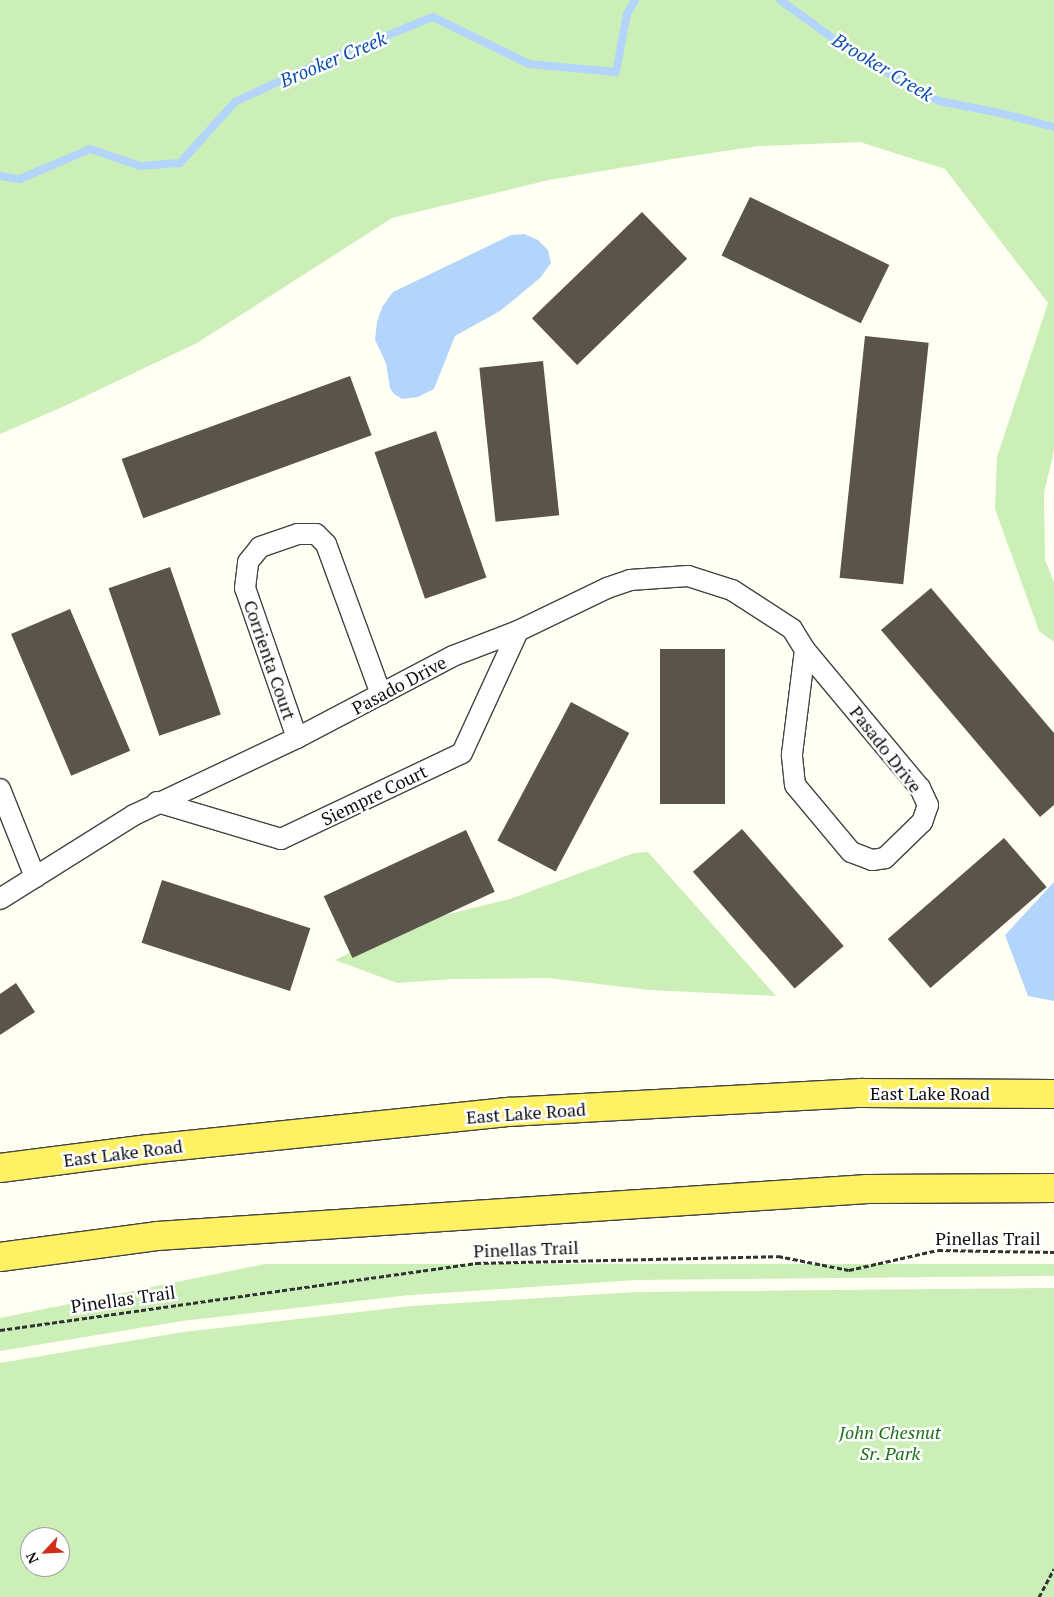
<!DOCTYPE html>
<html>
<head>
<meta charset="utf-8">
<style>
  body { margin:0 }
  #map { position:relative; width:1054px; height:1597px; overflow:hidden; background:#fffff4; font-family:"PT Serif",serif }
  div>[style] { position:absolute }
  .green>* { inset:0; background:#ccefb8 }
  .water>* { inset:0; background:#b3d5fc }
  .stream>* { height:8px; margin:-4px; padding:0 4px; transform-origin:4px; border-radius:4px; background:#b3d5fc }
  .building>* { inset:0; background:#5b544b; transform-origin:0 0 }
  .path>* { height:3px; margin-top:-1.5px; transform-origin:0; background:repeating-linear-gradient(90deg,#323232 0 5px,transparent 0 7.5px) }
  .roads { filter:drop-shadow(1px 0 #434343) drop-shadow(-1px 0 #434343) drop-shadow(0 1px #434343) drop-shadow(0 -1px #434343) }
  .minor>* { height:20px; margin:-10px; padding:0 10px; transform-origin:10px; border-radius:10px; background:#fff }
  .primary>* { height:28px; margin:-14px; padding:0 14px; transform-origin:14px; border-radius:14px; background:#fff164 }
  span { translate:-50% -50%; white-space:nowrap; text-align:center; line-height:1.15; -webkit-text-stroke:5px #fff; paint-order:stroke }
  .street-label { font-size:18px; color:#101010 }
  .park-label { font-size:18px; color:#1d7118; font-style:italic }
  .water-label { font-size:19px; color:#0b4fb1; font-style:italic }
  .north { position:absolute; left:20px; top:1527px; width:50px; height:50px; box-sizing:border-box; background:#fff; border:1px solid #9f9f9f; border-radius:50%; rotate:245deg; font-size:14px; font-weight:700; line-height:20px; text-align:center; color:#101010 }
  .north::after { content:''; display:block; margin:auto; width:18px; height:22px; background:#d12c18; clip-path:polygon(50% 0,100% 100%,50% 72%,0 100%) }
</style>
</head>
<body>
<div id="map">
  <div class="green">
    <i style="clip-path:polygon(0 0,1054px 0,1054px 450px,1044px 493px,1045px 560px,1054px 582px,1054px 642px,1039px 631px,995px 509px,997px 457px,1048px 303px,945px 169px,860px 142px,759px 146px,691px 156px,549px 180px,392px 218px,197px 343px,67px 405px,0 434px)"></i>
    <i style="clip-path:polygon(648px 852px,776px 996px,649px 990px,548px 978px,453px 979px,397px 983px,335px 960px,412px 923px,510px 899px,634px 853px)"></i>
    <i style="clip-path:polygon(265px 1264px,1054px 1264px,1054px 1276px,637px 1280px,410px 1295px,182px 1321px,0 1351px,0 1318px)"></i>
    <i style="clip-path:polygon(evenodd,1054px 1288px,1054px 1597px,0 1597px,0 1363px,183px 1332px,411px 1306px,637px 1292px,1054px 1288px,30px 1537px,60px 1537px,60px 1567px,30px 1567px,30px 1537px)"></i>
  </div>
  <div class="water">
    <i style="clip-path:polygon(524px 234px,538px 240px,548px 250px,551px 263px,540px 278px,500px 311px,455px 336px,434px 389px,418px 397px,402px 399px,394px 394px,390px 388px,386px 363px,375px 340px,377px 322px,382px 307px,393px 292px,511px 235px)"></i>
    <i style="clip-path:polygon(1054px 882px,1054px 1001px,1028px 996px,1005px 935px)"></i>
  </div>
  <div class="stream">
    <i style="left:780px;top:0;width:97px;rotate:35.8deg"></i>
    <i style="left:859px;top:57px;width:91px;rotate:28.8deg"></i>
    <i style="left:939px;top:101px;width:66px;rotate:11.3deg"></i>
    <i style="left:1004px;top:114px;width:52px;rotate:14.6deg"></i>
    <i style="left:0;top:176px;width:20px;rotate:9deg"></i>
    <i style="left:20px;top:179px;width:76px;rotate:-23.2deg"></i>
    <i style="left:90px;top:149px;width:53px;rotate:18.8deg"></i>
    <i style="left:140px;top:166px;width:40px;rotate:-4.3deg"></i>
    <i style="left:180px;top:163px;width:82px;rotate:-48deg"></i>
    <i style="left:235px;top:102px;width:87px;rotate:-25.1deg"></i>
    <i style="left:314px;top:65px;width:128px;rotate:-22deg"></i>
    <i style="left:433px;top:17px;width:107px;rotate:26.1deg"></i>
    <i style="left:529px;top:64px;width:87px;rotate:5.3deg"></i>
    <i style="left:616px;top:72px;width:59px;rotate:-79.3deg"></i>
    <i style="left:627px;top:14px;width:16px;rotate:-60deg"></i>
  </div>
  <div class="building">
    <i style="left:750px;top:197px;width:155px;height:65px;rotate:26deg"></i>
    <i style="left:642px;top:212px;width:65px;height:153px;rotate:46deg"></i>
    <i style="left:865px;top:336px;width:64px;height:243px;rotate:6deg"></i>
    <i style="left:543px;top:361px;width:155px;height:64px;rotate:84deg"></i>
    <i style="left:350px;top:376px;width:63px;height:243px;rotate:70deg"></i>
    <i style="left:436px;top:431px;width:155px;height:65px;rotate:71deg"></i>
    <i style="left:170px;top:567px;width:156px;height:65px;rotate:71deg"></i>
    <i style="clip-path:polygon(931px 588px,1054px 733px,1054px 805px,1040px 817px,881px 630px)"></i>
    <i style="left:70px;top:609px;width:154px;height:64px;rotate:67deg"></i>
    <i style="left:660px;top:649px;width:65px;height:155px"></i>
    <i style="left:571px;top:702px;width:66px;height:157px;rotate:28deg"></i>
    <i style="left:742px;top:829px;width:155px;height:65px;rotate:49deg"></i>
    <i style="left:466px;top:830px;width:68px;height:157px;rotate:65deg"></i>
    <i style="left:1004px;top:838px;width:65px;height:154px;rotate:49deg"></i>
    <i style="left:162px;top:880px;width:156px;height:66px;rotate:18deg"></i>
    <i style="clip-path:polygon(16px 983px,35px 1012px,0 1035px,0 994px)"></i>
  </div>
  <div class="path">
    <i style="left:0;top:1330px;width:481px;rotate:-8deg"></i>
    <i style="left:476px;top:1263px;width:302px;rotate:-1.3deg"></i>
    <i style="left:778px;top:1256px;width:72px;rotate:11.2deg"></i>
    <i style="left:849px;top:1270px;width:91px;rotate:-12.7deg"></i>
    <i style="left:938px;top:1250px;width:116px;rotate:1deg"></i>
    <i style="left:1039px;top:1597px;width:32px;rotate:-62deg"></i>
  </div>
  <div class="roads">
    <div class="minor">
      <i style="left:297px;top:738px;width:159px;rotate:-109.1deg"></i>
      <i style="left:245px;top:588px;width:26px;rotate:-83deg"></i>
      <i style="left:248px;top:562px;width:19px;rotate:-51deg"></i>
      <i style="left:260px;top:547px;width:40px;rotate:-18.9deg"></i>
      <i style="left:298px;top:534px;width:18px"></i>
      <i style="left:316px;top:534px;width:14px;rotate:45deg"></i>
      <i style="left:326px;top:544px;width:160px;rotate:69.9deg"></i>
      <i style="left:0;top:789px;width:95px;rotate:68.3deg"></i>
      <i style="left:157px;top:802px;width:129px;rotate:16.6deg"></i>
      <i style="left:281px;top:839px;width:200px;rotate:-25.4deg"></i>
      <i style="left:462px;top:753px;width:134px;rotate:-65.3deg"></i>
      <i style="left:0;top:899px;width:158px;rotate:-32.1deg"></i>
      <i style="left:134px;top:815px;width:180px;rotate:-25.3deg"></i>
      <i style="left:297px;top:738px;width:176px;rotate:-27.7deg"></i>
      <i style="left:453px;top:656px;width:70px;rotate:-21deg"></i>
      <i style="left:518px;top:631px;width:99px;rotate:-25.8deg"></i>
      <i style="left:607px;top:588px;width:24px;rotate:-19deg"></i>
      <i style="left:630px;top:580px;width:58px;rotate:-3.9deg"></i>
      <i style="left:688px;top:576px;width:46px;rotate:17.7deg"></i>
      <i style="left:732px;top:590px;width:72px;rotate:33deg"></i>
      <i style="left:792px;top:629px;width:25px;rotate:58deg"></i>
      <i style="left:805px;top:650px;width:180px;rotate:50.2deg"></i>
      <i style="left:920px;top:788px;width:19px;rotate:65deg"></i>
      <i style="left:928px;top:805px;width:18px;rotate:109deg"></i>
      <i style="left:922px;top:822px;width:52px;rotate:135.8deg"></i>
      <i style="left:885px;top:858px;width:13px;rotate:171deg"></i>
      <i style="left:872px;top:860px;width:22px;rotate:-159deg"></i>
      <i style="left:851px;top:852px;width:87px;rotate:-129.9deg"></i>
      <i style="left:795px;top:785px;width:31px;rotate:-96deg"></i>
      <i style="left:792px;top:754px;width:105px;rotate:-82.9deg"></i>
    </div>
    <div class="primary">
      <i style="left:0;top:1168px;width:150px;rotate:-7.3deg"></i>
      <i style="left:149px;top:1149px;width:361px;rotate:-5.9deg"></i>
      <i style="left:508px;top:1112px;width:354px;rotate:-3.1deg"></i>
      <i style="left:861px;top:1093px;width:193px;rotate:0.3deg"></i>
      <i style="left:0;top:1257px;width:158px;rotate:-7.6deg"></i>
      <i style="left:157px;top:1236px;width:712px;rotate:-3.79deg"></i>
      <i style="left:867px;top:1189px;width:187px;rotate:-0.3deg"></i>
    </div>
  </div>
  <div class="street-label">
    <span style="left:270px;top:660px;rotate:71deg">Corrienta Court</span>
    <span style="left:399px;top:685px;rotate:-28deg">Pasado Drive</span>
    <span style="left:886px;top:749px;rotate:52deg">Pasado Drive</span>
    <span style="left:374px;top:795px;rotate:-26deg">Siempre Court</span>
    <span style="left:930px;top:1093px">East Lake Road</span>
    <span style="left:526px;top:1113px;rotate:-4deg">East Lake Road</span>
    <span style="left:123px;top:1153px;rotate:-7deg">East Lake Road</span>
    <span style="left:988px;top:1238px">Pinellas Trail</span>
    <span style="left:526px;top:1249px;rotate:-2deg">Pinellas Trail</span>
    <span style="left:123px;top:1299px;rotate:-8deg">Pinellas Trail</span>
  </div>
  <div class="park-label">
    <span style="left:890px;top:1443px">John Chesnut<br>Sr. Park</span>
  </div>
  <div class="water-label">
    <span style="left:333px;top:59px;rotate:-23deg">Brooker Creek</span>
    <span style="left:883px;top:67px;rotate:31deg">Brooker Creek</span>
  </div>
  <div class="north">N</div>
</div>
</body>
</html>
